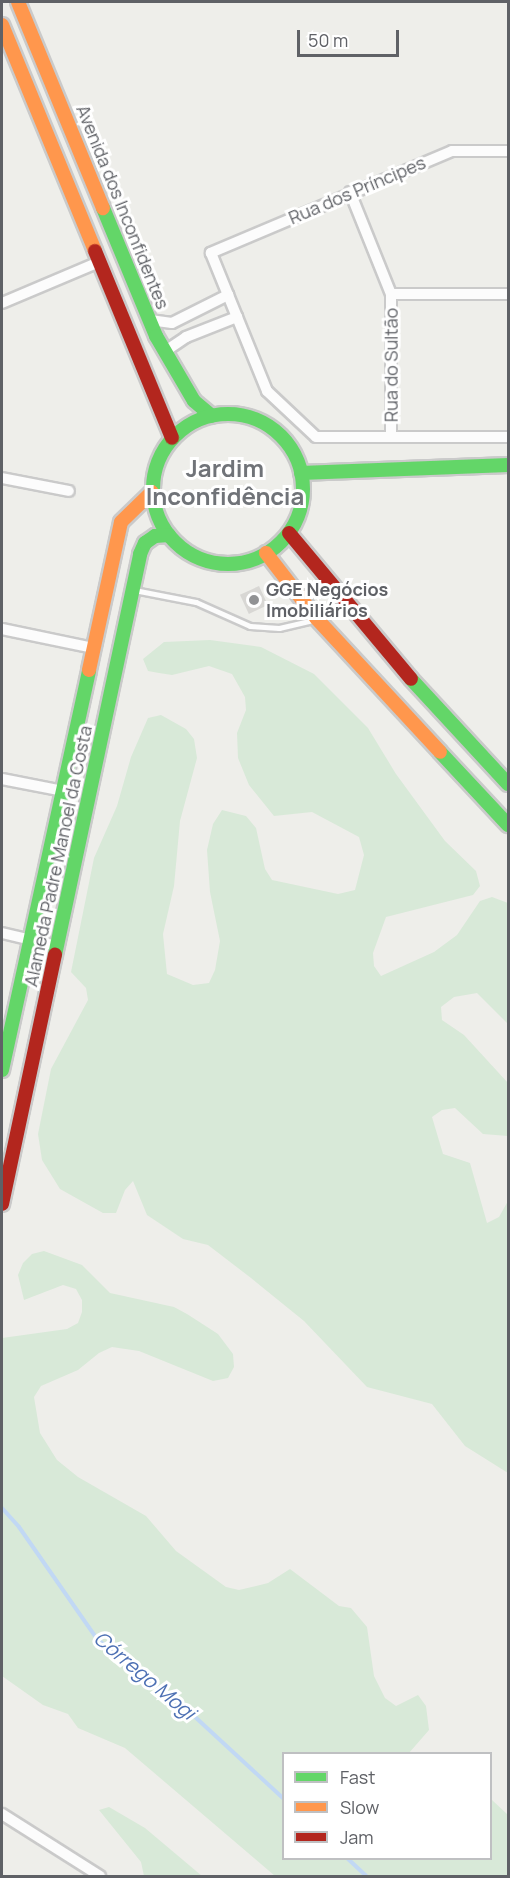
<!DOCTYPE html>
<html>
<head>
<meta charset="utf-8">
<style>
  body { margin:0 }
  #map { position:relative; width:510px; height:1878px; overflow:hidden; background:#eeeeea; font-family:Manrope,sans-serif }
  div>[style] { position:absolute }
  .green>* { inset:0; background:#d8e9d8 }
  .stream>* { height:4px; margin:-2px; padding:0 2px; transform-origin:2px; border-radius:2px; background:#c1d8f4 }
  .building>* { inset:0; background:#d8d7d4; transform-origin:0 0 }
  .roads { filter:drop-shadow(2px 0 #cacaca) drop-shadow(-2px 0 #cacaca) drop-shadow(0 2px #cacaca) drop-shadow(0 -2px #cacaca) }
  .lane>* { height:5px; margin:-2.5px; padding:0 2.5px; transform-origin:2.5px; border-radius:2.5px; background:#fcfcfc }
  .street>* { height:10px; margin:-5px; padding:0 5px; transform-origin:5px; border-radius:5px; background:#fcfcfc }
  .fast>* { height:14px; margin:-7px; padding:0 7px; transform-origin:7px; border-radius:7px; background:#63d668 }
  .fast>.ring { margin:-7px; padding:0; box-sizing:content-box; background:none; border:14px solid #63d668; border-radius:50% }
  .slow>* { height:14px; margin:-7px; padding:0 7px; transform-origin:7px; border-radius:7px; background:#ff974d }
  .jam>* { height:14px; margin:-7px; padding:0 7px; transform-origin:7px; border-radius:7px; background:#b3261e }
  .dots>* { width:16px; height:16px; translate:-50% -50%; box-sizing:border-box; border:3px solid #fff; border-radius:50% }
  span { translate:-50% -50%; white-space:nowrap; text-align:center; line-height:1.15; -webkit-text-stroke:6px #fff; paint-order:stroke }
  .street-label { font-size:18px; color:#5f6166 }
  .poi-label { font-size:18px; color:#5f6166; font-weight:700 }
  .left { translate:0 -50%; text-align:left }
  .water-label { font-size:20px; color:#4e71b4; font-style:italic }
  .district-label { font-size:24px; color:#707378; font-weight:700 }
  .frame { position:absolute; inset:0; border:3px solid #5f6166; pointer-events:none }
  .legend { position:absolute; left:282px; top:1752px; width:210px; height:108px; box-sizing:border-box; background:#fff; border:2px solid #bfc0c2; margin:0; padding:8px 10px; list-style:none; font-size:18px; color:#5f6166 }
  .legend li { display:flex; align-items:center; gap:12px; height:30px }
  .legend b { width:30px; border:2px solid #bfc0c2 }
  .scale { position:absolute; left:297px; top:30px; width:102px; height:27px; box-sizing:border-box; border:3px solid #5f6166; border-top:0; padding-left:8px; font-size:18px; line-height:21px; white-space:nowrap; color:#5f6166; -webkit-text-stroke:4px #fff; paint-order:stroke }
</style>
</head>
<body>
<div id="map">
  <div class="green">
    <i style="clip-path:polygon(210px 640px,261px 647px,314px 674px,368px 728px,396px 774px,445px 841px,476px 871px,480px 886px,473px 895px,386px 917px,373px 953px,374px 966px,381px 976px,434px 952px,457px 935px,480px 901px,492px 897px,508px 903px,508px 1024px,477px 993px,454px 997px,441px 1007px,442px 1020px,464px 1035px,508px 1083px,508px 1136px,483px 1134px,455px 1108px,442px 1110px,432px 1117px,443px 1154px,470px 1163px,487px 1223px,499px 1217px,508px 1201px,508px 1473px,465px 1446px,432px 1404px,367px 1387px,304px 1321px,251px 1278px,208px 1245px,183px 1239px,147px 1215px,133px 1181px,125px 1190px,116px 1213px,103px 1213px,60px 1189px,42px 1160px,38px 1134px,51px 1069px,88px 1000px,86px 988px,71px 972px,94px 858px,117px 806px,131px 757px,148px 718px,161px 715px,186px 729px,194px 739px,197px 758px,180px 821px,174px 886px,163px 934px,167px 974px,193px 985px,209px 983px,215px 970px,220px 941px,210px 892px,207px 850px,213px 824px,222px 810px,246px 816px,256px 828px,265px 869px,272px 880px,338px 894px,355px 890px,364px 855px,359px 837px,312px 812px,274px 816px,249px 785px,238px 758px,237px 733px,246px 710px,245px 697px,232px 674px,209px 666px,172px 675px,159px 673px,148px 671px,143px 659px,164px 642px)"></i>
    <i style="clip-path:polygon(44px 1251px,82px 1265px,110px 1293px,174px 1307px,187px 1314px,218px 1334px,233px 1354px,234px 1367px,228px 1378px,213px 1381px,139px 1351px,112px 1347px,99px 1353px,78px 1370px,41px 1386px,34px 1397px,40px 1433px,57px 1460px,78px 1477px,146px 1516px,176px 1551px,226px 1587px,239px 1590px,268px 1583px,290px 1569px,339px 1606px,351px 1608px,367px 1627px,374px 1676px,385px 1698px,396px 1706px,418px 1695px,426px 1706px,429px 1730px,409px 1753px,284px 1754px,284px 1858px,490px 1858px,491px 1799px,508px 1815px,508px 1876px,275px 1876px,125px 1748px,78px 1728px,68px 1714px,43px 1705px,2px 1676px,2px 1338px,67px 1329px,78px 1323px,82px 1312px,82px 1300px,76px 1289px,63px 1285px,24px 1300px,18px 1275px,23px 1263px,32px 1254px)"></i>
    <i style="clip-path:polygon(109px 1807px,145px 1828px,202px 1876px,144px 1876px,141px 1862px,99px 1810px)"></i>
  </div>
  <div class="stream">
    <i style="left:2px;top:1508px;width:25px;rotate:48deg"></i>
    <i style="left:19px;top:1527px;width:136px;rotate:55.1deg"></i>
    <i style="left:97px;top:1639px;width:124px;rotate:38.4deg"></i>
    <i style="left:194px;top:1716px;width:122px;rotate:42.7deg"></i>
    <i style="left:347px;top:1858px;width:26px;rotate:43deg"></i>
  </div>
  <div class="building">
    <i style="left:259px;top:586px;width:21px;height:21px;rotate:65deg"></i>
  </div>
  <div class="roads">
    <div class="lane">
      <i style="left:134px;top:590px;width:63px;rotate:11deg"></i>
      <i style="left:196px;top:602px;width:59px;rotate:24deg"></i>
      <i style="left:250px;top:626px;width:29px;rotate:4deg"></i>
      <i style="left:279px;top:628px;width:37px;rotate:-13deg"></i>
    </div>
    <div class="street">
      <i style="left:508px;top:151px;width:56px;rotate:180deg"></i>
      <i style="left:452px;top:151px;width:262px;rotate:157.1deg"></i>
      <i style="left:211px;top:253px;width:149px;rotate:67.9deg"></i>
      <i style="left:267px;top:391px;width:67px;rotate:43.2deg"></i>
      <i style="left:316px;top:437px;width:192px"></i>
      <i style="left:350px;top:192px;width:110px;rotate:68.1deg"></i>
      <i style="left:391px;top:294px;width:143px;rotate:90deg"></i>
      <i style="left:391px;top:294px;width:117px"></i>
      <i style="left:2px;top:303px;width:105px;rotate:-22.9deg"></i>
      <i style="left:150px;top:320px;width:22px;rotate:8deg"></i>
      <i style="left:172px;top:323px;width:63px;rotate:-26.6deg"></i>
      <i style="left:164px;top:352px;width:27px;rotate:-34deg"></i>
      <i style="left:186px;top:337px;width:55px;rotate:-21.4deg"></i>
      <i style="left:2px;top:478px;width:68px;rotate:11deg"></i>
      <i style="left:2px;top:629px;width:94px;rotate:11.7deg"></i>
      <i style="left:2px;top:779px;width:62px;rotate:11.1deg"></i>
      <i style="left:2px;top:933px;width:57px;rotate:13.3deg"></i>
      <i style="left:2px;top:1814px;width:116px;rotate:32.3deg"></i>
    </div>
    <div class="fast">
      <i style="left:103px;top:208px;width:139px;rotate:67.5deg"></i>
      <i style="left:156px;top:336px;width:75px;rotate:59.7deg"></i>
      <i style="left:194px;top:401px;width:23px;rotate:40deg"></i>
      <i class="ring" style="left:153px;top:414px;width:136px;height:136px"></i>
      <i style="left:301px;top:473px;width:207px;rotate:-2.2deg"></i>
      <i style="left:411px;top:679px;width:143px;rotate:47.3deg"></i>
      <i style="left:440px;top:752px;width:100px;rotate:47deg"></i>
      <i style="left:55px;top:955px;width:410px;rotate:-78deg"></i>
      <i style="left:140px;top:554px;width:12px;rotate:-66deg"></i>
      <i style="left:145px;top:543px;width:12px;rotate:-35deg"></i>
      <i style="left:155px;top:536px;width:14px;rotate:-4deg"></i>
      <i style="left:2px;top:1070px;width:409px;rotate:-77.7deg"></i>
    </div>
    <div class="slow">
      <i style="left:18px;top:2px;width:223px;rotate:67.6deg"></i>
      <i style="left:2px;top:25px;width:244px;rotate:67.6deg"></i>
      <i style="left:266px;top:553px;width:83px;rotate:52.3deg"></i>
      <i style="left:317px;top:619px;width:181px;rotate:47.2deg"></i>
      <i style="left:89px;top:670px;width:151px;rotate:-77.8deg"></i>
      <i style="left:121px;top:522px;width:43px;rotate:-44.1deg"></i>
    </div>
    <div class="jam">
      <i style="left:95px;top:251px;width:202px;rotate:67.6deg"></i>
      <i style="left:289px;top:533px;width:190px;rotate:50.1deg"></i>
      <i style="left:2px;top:1204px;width:255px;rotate:-78deg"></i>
    </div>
  </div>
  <div class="dots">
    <i style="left:254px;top:600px;background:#919294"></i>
  </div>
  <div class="street-label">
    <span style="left:357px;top:190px;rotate:-23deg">Rua dos Príncipes</span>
    <span style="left:123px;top:207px;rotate:68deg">Avenida dos Inconfidentes</span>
    <span style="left:391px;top:365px;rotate:-90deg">Rua do Sultão</span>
    <span style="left:58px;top:856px;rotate:-78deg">Alameda Padre Manoel da Costa</span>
  </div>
  <div class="poi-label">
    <span class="left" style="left:266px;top:600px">GGE Negócios<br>Imobiliários</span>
  </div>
  <div class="water-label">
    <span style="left:145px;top:1675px;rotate:40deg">Córrego Mogi</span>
  </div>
  <div class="district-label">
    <span style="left:225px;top:482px">Jardim<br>Inconfidência</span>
  </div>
  <div class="frame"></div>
  <ul class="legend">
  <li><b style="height:8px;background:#63d668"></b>Fast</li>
  <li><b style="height:8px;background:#ff974d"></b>Slow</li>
  <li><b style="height:8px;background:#b3261e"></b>Jam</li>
  </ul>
  <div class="scale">50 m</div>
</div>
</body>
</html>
